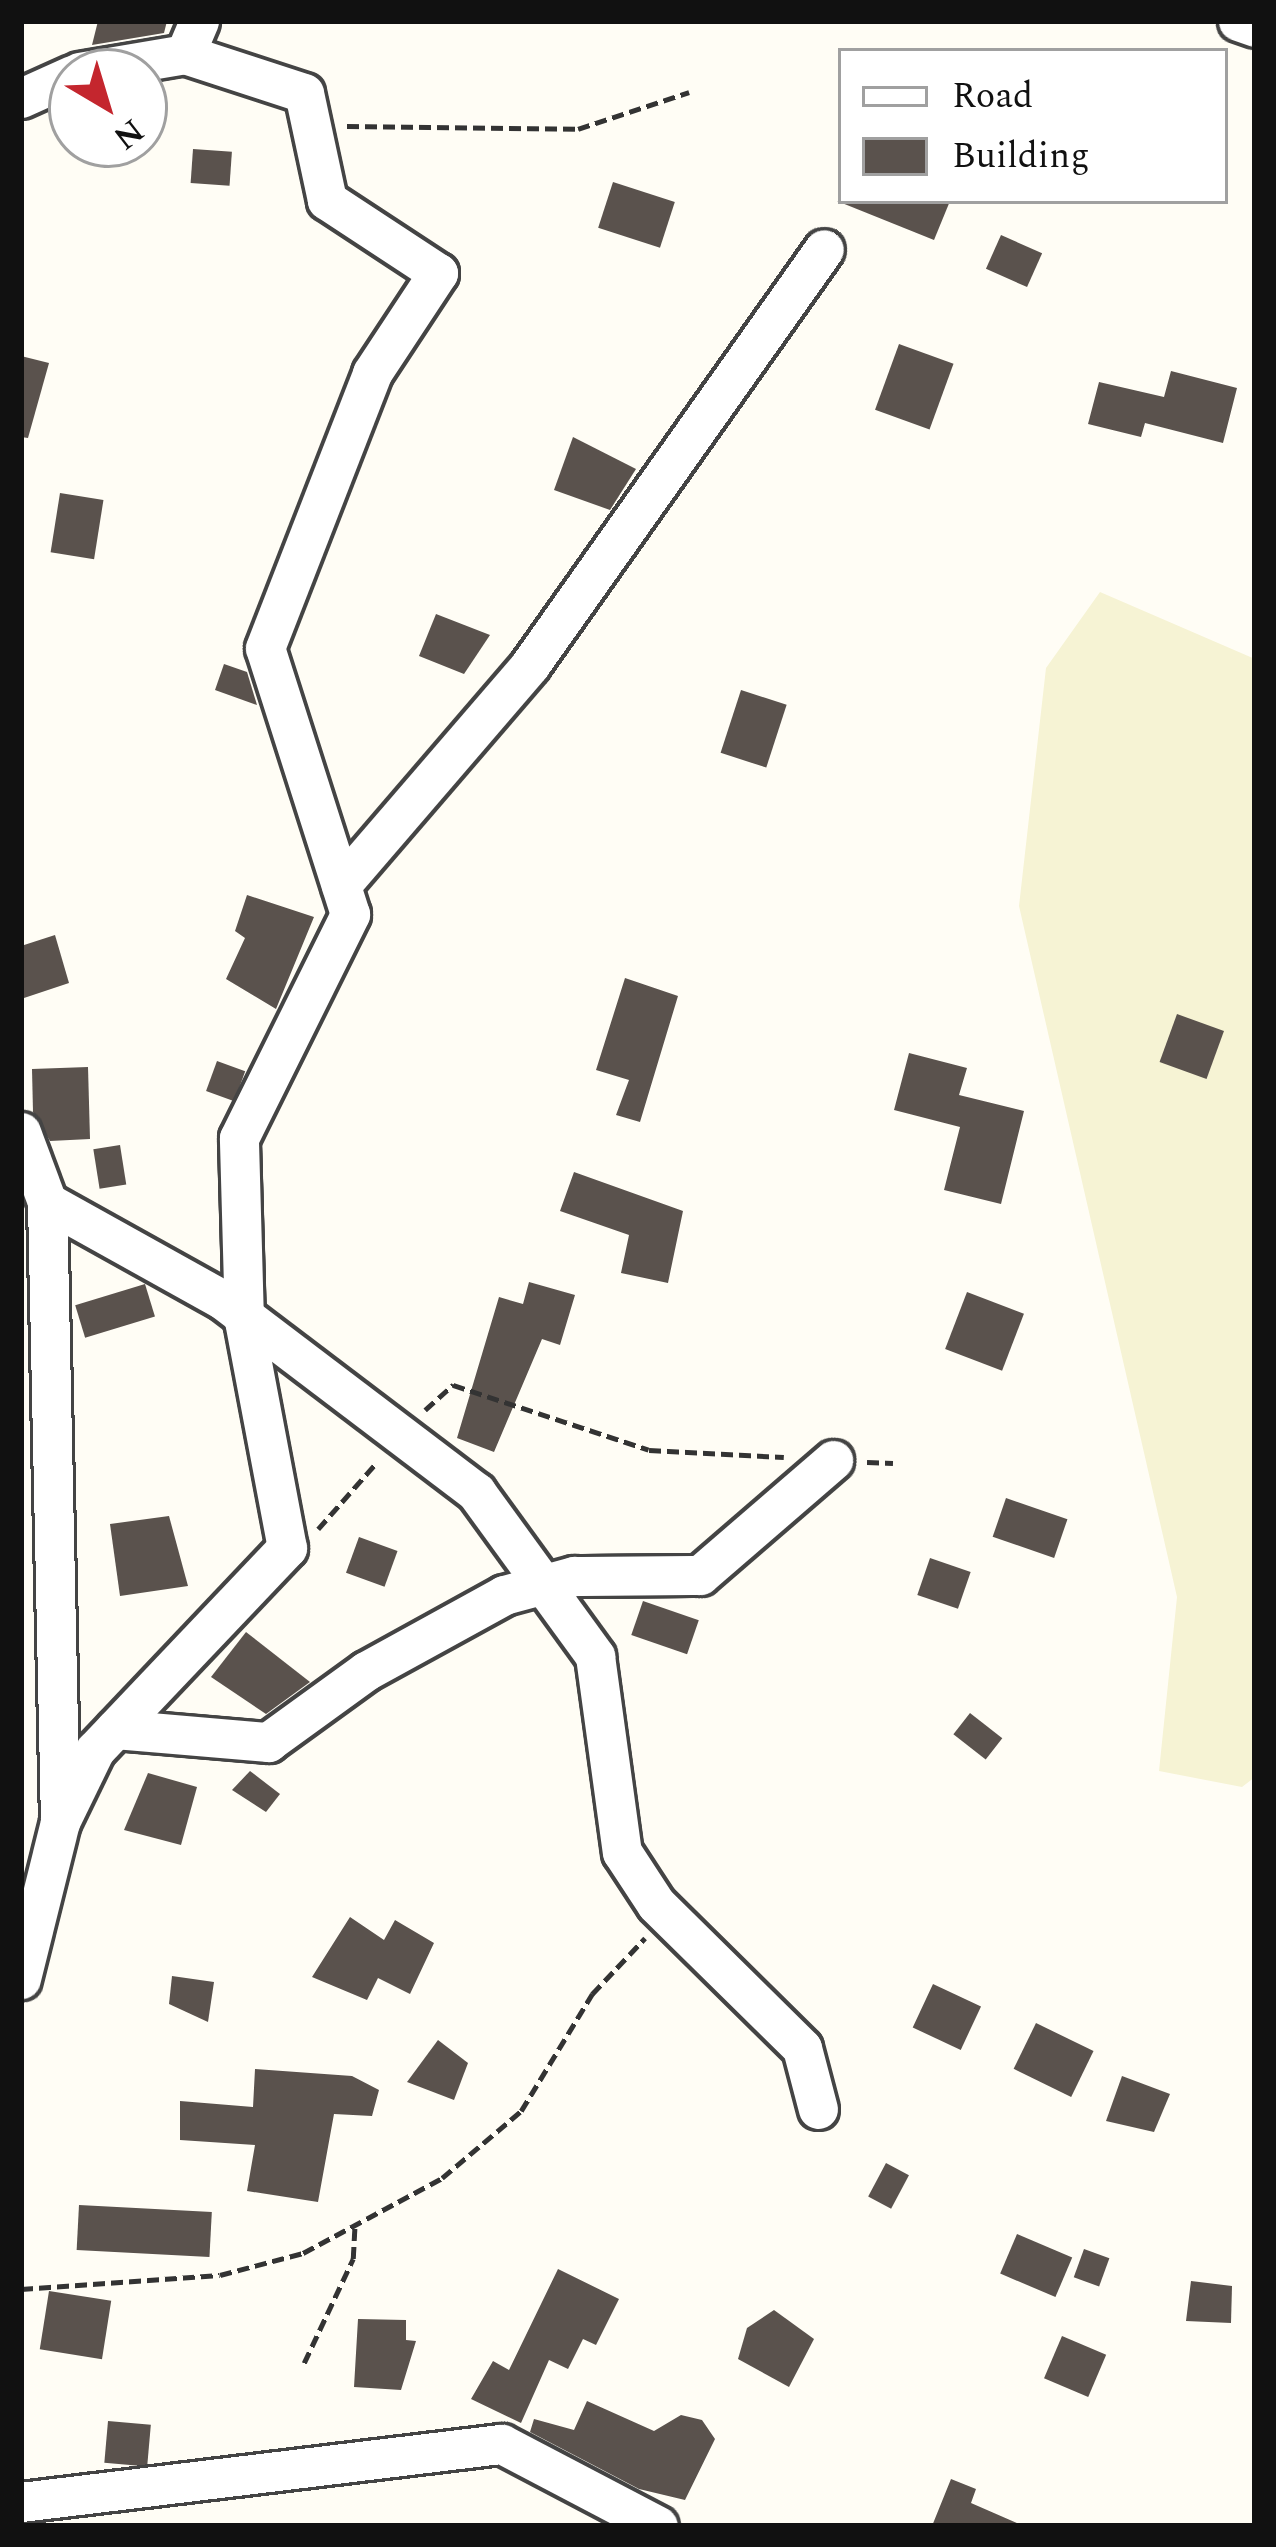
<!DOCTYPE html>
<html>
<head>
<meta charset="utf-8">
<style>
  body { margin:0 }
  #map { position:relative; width:1276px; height:2547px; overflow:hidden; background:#fffdf5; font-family:Spectral,serif }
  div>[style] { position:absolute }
  .farmland>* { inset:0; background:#f6f3d4 }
  .building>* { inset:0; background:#5a524d; transform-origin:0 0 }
  .path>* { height:4.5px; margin-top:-2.25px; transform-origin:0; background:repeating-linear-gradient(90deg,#333 0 12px,transparent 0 18px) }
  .roads { filter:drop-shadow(3px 0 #444) drop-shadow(-3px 0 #444) drop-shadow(0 3px #444) drop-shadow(0 -3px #444) }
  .minor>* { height:39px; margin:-19.5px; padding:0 19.5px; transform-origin:19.5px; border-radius:19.5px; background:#fff }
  span { translate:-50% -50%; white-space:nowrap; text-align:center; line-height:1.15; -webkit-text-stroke:12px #fff; paint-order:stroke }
  .frame { position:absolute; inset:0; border:24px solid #111; pointer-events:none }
  .legend { position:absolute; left:838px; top:48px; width:390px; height:156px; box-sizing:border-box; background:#fff; border:3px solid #a0a0a0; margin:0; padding:15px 21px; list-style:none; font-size:36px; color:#111 }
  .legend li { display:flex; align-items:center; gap:24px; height:60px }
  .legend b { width:60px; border:3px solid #a0a0a0 }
  .north { position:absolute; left:48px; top:48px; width:120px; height:120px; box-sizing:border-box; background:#fff; border:3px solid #a0a0a0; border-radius:50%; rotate:142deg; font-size:33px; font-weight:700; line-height:48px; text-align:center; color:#111 }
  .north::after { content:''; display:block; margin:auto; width:42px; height:54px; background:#c4262e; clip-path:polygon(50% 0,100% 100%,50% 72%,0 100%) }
</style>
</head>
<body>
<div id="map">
  <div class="farmland">
    <i style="clip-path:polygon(1100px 592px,1255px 659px,1255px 1777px,1242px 1787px,1159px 1771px,1177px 1597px,1019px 906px,1046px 668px)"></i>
  </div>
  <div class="building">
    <i style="clip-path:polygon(98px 21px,167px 21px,164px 33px,92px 45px)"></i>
    <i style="left:193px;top:149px;width:39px;height:34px;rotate:4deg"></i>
    <i style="left:613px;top:182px;width:65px;height:48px;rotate:18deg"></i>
    <i style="clip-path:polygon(837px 201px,950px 201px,934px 240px)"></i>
    <i style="left:1001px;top:235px;width:45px;height:37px;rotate:24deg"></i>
    <i style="left:899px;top:344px;width:58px;height:70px;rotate:20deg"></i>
    <i style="clip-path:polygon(21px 356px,49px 363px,28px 438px,21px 437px)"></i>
    <i style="clip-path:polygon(1171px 371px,1237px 388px,1223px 443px,1145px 423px,1141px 437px,1088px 424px,1099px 382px,1164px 397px)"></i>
    <i style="clip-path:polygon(573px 437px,636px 469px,610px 510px,554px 490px)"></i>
    <i style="left:60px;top:493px;width:44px;height:60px;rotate:9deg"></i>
    <i style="clip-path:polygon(436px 614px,490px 635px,464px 674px,419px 656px)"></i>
    <i style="clip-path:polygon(224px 664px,247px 672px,257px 705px,215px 690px)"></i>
    <i style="left:741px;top:690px;width:48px;height:66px;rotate:18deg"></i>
    <i style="clip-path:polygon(247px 895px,314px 917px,276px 1009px,226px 979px,245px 938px,235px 931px)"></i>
    <i style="clip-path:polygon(55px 935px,69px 983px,21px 999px,21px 946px)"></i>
    <i style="clip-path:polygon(625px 978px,678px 996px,640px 1122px,616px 1115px,629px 1080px,596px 1070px)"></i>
    <i style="left:1177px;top:1014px;width:50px;height:51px;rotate:20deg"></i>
    <i style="clip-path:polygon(909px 1053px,967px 1068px,959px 1095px,1024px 1111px,1001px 1204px,944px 1190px,960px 1127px,894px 1110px)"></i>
    <i style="left:217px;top:1061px;width:30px;height:32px;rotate:20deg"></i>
    <i style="clip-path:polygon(88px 1067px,90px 1139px,50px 1141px,33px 1112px,32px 1069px)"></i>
    <i style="left:120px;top:1145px;width:40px;height:27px;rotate:81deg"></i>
    <i style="clip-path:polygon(574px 1172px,683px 1211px,668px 1283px,621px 1273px,629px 1235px,560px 1211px)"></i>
    <i style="clip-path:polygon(529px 1282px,575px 1295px,560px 1345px,542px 1339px,494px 1452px,457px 1438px,499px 1297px,523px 1304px)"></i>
    <i style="left:145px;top:1284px;width:34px;height:73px;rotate:73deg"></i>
    <i style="left:967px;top:1292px;width:61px;height:61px;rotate:21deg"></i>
    <i style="left:1006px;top:1498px;width:65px;height:41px;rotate:19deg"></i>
    <i style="clip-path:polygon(169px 1516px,188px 1586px,120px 1596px,110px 1524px)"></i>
    <i style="left:359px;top:1537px;width:41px;height:38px;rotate:20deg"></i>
    <i style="left:930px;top:1558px;width:43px;height:39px;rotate:19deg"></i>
    <i style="left:643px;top:1601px;width:59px;height:36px;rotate:19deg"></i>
    <i style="clip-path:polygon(246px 1632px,310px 1682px,266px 1714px,211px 1677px)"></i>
    <i style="left:970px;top:1713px;width:41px;height:27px;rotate:38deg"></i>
    <i style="clip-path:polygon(250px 1771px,280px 1794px,266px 1812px,232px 1790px)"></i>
    <i style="clip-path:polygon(148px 1773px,197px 1787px,181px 1845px,124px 1830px)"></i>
    <i style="clip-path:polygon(350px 1917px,384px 1940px,395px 1920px,434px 1943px,410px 1994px,378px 1978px,367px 2000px,312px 1977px)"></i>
    <i style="clip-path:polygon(172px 1976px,214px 1982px,208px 2022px,169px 2004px)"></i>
    <i style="left:933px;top:1984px;width:53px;height:48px;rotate:25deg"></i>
    <i style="left:1036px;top:2023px;width:64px;height:51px;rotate:26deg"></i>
    <i style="clip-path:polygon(438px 2040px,468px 2063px,454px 2100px,407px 2082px)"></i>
    <i style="clip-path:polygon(255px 2069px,352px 2076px,379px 2090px,372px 2116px,334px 2114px,318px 2202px,247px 2191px,255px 2145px,180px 2140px,180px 2101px,253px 2107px)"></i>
    <i style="clip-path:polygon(1122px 2076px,1170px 2094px,1154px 2132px,1106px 2121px)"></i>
    <i style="left:886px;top:2163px;width:26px;height:38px;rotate:28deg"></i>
    <i style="left:79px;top:2205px;width:133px;height:45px;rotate:3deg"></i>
    <i style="left:1017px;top:2234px;width:60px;height:43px;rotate:23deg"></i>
    <i style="left:1084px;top:2249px;width:27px;height:30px;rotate:20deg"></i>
    <i style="clip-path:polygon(558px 2269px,619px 2299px,596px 2345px,583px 2339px,568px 2369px,549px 2360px,521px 2423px,471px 2399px,493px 2361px,509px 2370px)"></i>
    <i style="clip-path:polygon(1191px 2281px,1232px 2286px,1231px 2323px,1186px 2321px)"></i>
    <i style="left:49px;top:2291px;width:63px;height:59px;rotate:9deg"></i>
    <i style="clip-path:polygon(774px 2310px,814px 2339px,789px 2387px,738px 2359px,747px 2328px)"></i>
    <i style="clip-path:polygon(358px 2319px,406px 2320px,406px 2340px,416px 2341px,401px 2390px,354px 2387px)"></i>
    <i style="left:1062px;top:2336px;width:48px;height:46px;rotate:23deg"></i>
    <i style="clip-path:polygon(587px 2401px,654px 2431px,681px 2415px,702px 2420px,715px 2439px,685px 2500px,639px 2489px,530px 2432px,534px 2419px,574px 2430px)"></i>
    <i style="left:108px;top:2421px;width:43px;height:42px;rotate:5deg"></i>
    <i style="clip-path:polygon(951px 2479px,976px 2489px,971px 2503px,1024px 2526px,932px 2526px)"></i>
  </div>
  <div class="path">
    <i style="left:347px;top:126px;width:231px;rotate:0.7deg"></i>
    <i style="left:578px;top:129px;width:117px;rotate:-18.4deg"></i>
    <i style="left:425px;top:1410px;width:38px;rotate:-42deg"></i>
    <i style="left:453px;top:1385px;width:206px;rotate:18.3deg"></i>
    <i style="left:649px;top:1450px;width:135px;rotate:3deg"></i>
    <i style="left:867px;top:1462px;width:26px;rotate:2deg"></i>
    <i style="left:318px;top:1529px;width:89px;rotate:-48.6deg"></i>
    <i style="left:21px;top:2289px;width:199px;rotate:-4deg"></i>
    <i style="left:220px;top:2275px;width:86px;rotate:-14.8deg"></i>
    <i style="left:303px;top:2253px;width:158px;rotate:-28.3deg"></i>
    <i style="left:442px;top:2178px;width:104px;rotate:-40.3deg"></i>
    <i style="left:521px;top:2111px;width:137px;rotate:-58.7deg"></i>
    <i style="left:592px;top:1994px;width:77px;rotate:-46.6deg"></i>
    <i style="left:304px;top:2363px;width:115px;rotate:-64.8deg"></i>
    <i style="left:353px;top:2259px;width:34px;rotate:-87deg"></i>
  </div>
  <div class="roads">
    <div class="minor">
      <i style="left:1238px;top:21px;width:18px;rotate:19deg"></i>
      <i style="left:79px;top:72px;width:108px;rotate:-9.6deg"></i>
      <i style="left:21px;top:98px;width:56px;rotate:-24.3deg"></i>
      <i style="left:341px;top:885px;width:290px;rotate:-49.3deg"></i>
      <i style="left:530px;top:665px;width:509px;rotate:-54.75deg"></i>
      <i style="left:21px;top:1132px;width:75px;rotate:69.6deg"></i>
      <i style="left:47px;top:1202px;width:620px;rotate:88.8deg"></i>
      <i style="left:60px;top:1822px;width:162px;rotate:104deg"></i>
      <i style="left:47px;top:1202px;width:201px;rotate:29.1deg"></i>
      <i style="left:223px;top:1300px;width:318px;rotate:37.2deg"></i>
      <i style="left:476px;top:1492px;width:203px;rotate:54deg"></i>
      <i style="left:595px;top:1656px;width:198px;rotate:82.2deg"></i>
      <i style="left:622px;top:1852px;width:62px;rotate:56.8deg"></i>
      <i style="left:656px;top:1904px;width:205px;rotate:44.6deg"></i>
      <i style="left:802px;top:2048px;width:63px;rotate:75.3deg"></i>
      <i style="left:115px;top:1729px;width:154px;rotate:4.9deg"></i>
      <i style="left:268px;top:1742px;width:121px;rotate:-35.9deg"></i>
      <i style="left:366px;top:1671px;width:158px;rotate:-28.8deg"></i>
      <i style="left:504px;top:1595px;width:73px;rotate:-15.2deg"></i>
      <i style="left:574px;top:1576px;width:126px;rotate:-0.5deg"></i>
      <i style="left:700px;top:1575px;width:176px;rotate:-40.8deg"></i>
      <i style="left:60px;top:1822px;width:80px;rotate:-64.1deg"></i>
      <i style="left:95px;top:1750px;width:279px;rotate:-46.5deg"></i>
      <i style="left:287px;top:1548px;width:231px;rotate:-100.7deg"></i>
      <i style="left:244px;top:1321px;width:183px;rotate:-91.6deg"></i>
      <i style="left:239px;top:1138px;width:250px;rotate:-63.6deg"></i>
      <i style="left:350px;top:914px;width:279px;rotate:-107.7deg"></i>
      <i style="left:265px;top:648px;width:295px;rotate:-68.7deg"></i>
      <i style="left:372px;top:373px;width:120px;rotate:-56.6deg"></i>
      <i style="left:438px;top:273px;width:133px;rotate:-146.7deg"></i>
      <i style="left:327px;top:200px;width:109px;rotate:-102.1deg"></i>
      <i style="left:304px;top:93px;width:125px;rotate:-161.9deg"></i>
      <i style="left:185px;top:54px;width:36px;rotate:-67deg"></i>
      <i style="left:21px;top:2502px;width:484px;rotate:-6.9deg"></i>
      <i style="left:502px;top:2444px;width:176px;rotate:27.7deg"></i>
    </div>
  </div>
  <div class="frame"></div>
  <ul class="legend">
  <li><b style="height:15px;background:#fff"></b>Road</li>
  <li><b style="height:33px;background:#5a524d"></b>Building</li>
  </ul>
  <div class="north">N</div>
</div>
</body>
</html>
